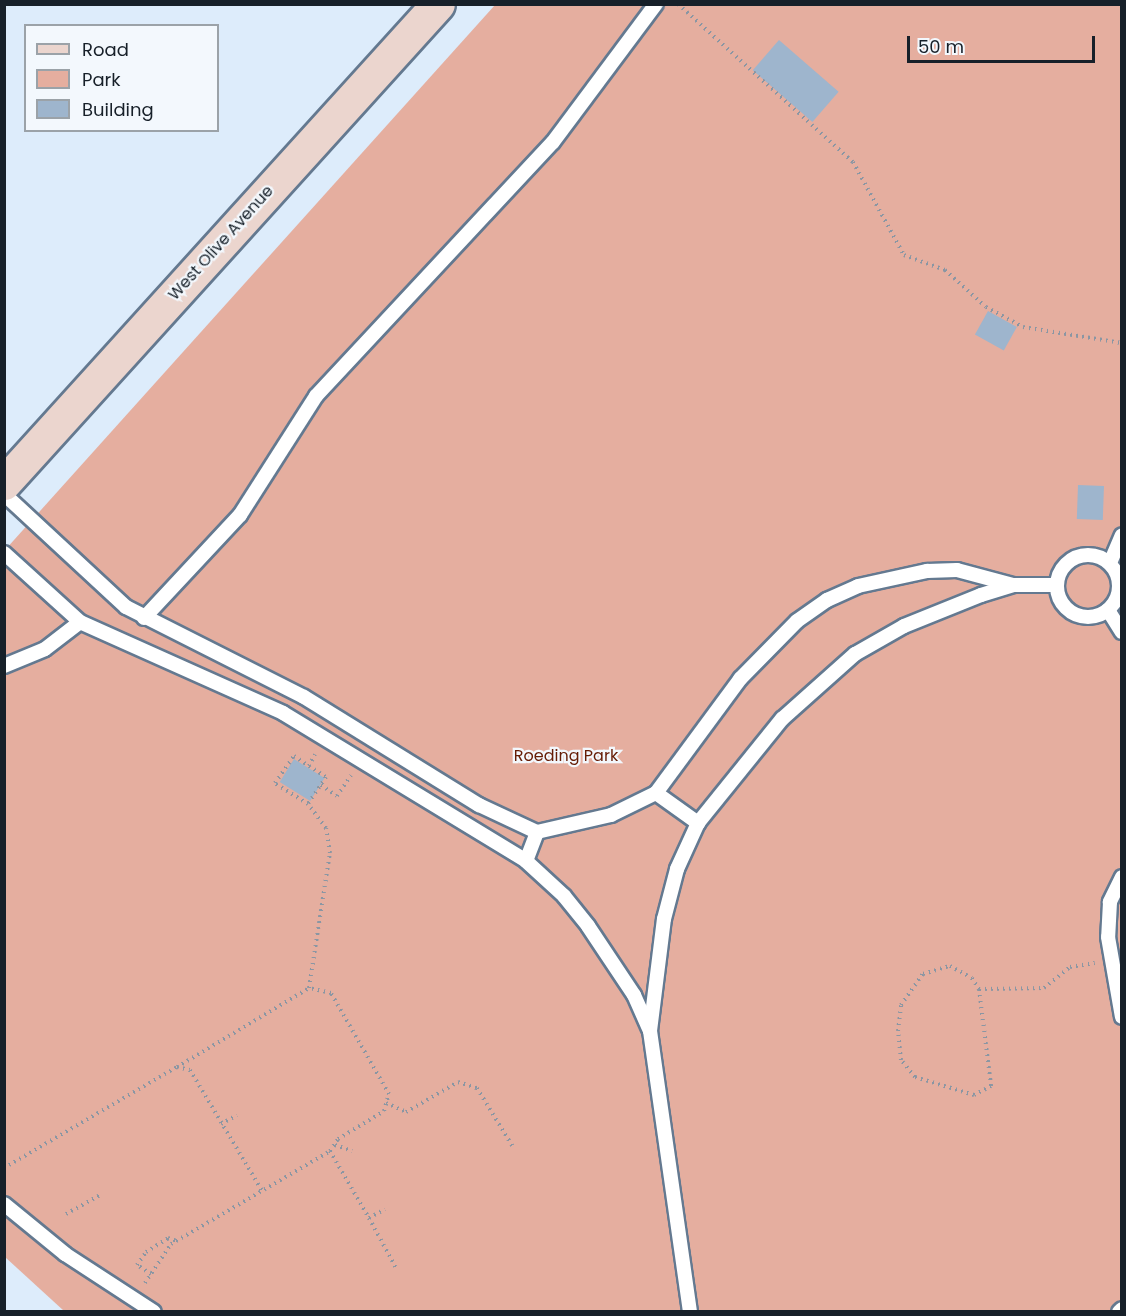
<!DOCTYPE html>
<html>
<head>
<meta charset="utf-8">
<style>
  body { margin:0 }
  #map { position:relative; width:1126px; height:1316px; overflow:hidden; background:#ddecfb; font-family:Poppins,sans-serif }
  div>[style] { position:absolute }
  .green>* { inset:0; background:#e5ae9f }
  .building>* { inset:0; background:#9eb5cd; transform-origin:0 0 }
  .path>* { height:4px; margin-top:-2px; transform-origin:0; background:repeating-linear-gradient(90deg,#8a96a3 0 1.5px,transparent 0 6px) }
  .roads { filter:drop-shadow(2px 0 #647990) drop-shadow(-2px 0 #647990) drop-shadow(0 2px #647990) drop-shadow(0 -2px #647990) }
  .service>* { height:14px; margin:-7px; padding:0 7px; transform-origin:7px; border-radius:7px; background:#fff }
  .service>.ring { margin:-7px; padding:0; box-sizing:content-box; background:none; border:14px solid #fff; border-radius:50% }
  .secondary>* { height:33px; margin:-16.5px; padding:0 16.5px; transform-origin:16.5px; border-radius:16.5px; background:#ebd5ce }
  span { translate:-50% -50%; white-space:nowrap; text-align:center; line-height:1.15; -webkit-text-stroke:4.5px #f3f8fd; paint-order:stroke }
  .street-label { font-size:16px; color:#172029 }
  .park-label { font-size:16px; color:#661c05 }
  .frame { position:absolute; inset:0; border:6px solid #172029; pointer-events:none }
  .legend { position:absolute; left:24px; top:24px; width:195px; height:108px; box-sizing:border-box; background:#f3f8fd; border:2px solid #9ba2a8; margin:0; padding:8px 10px; list-style:none; font-size:18px; color:#172029 }
  .legend li { display:flex; align-items:center; gap:12px; height:30px }
  .legend b { width:30px; border:2px solid #9ba2a8 }
  .scale { position:absolute; left:907px; top:36px; width:188px; height:27px; box-sizing:border-box; border:3px solid #172029; border-top:0; padding-left:8px; font-size:18px; line-height:21px; white-space:nowrap; color:#172029; -webkit-text-stroke:4px #f3f8fd; paint-order:stroke }
</style>
</head>
<body>
<div id="map">
  <div class="green">
    <i style="clip-path:polygon(495px 5px,1121px 5px,1121px 1311px,64px 1311px,5px 1257px,5px 550px)"></i>
  </div>
  <div class="building">
    <i style="left:779px;top:40px;width:79px;height:40px;rotate:41deg"></i>
    <i style="left:988px;top:311px;width:33px;height:27px;rotate:29deg"></i>
    <i style="left:1078px;top:485px;width:26px;height:34px;rotate:2deg"></i>
    <i style="left:294px;top:759px;width:36px;height:27px;rotate:32deg"></i>
  </div>
  <div class="path">
    <i style="left:678px;top:4px;width:236px;rotate:42.1deg"></i>
    <i style="left:853px;top:162px;width:106px;rotate:61.3deg"></i>
    <i style="left:904px;top:255px;width:44px;rotate:20.1deg"></i>
    <i style="left:945px;top:270px;width:55px;rotate:42.1deg"></i>
    <i style="left:986px;top:307px;width:42px;rotate:28.4deg"></i>
    <i style="left:1023px;top:327px;width:100px;rotate:9.2deg"></i>
    <i style="left:309px;top:766px;width:20px;rotate:33deg"></i>
    <i style="left:326px;top:777px;width:32px;rotate:124deg"></i>
    <i style="left:308px;top:804px;width:39px;rotate:-148deg"></i>
    <i style="left:275px;top:783px;width:33px;rotate:-55deg"></i>
    <i style="left:294px;top:756px;width:18px;rotate:34deg"></i>
    <i style="left:309px;top:766px;width:13px;rotate:-63deg"></i>
    <i style="left:321px;top:785px;width:19px;rotate:35deg"></i>
    <i style="left:337px;top:796px;width:25px;rotate:-56deg"></i>
    <i style="left:979px;top:989px;width:98px;rotate:82.9deg"></i>
    <i style="left:991px;top:1086px;width:19px;rotate:152deg"></i>
    <i style="left:974px;top:1095px;width:62px;rotate:-163deg"></i>
    <i style="left:915px;top:1077px;width:22px;rotate:-129deg"></i>
    <i style="left:901px;top:1060px;width:29px;rotate:-96deg"></i>
    <i style="left:898px;top:1031px;width:26px;rotate:-83deg"></i>
    <i style="left:901px;top:1005px;width:38px;rotate:-55deg"></i>
    <i style="left:923px;top:974px;width:28px;rotate:-17deg"></i>
    <i style="left:950px;top:966px;width:25px;rotate:29deg"></i>
    <i style="left:972px;top:978px;width:13px;rotate:58deg"></i>
    <i style="left:979px;top:989px;width:65px;rotate:-0.9deg"></i>
    <i style="left:1044px;top:988px;width:33px;rotate:-39deg"></i>
    <i style="left:1070px;top:967px;width:25px;rotate:-9deg"></i>
    <i style="left:177px;top:1067px;width:154px;rotate:-30.9deg"></i>
    <i style="left:386px;top:1103px;width:22px;rotate:24deg"></i>
    <i style="left:406px;top:1112px;width:60px;rotate:-30deg"></i>
    <i style="left:458px;top:1082px;width:20px;rotate:18deg"></i>
    <i style="left:477px;top:1088px;width:69px;rotate:58.6deg"></i>
    <i style="left:221px;top:1124px;width:18px;rotate:-29deg"></i>
    <i style="left:335px;top:1145px;width:18px;rotate:19deg"></i>
    <i style="left:330px;top:1151px;width:78px;rotate:59.8deg"></i>
    <i style="left:369px;top:1218px;width:18px;rotate:-29deg"></i>
    <i style="left:9px;top:1165px;width:194px;rotate:-30.3deg"></i>
    <i style="left:177px;top:1067px;width:13px;rotate:13deg"></i>
    <i style="left:190px;top:1070px;width:141px;rotate:59.2deg"></i>
    <i style="left:66px;top:1214px;width:38px;rotate:-29deg"></i>
    <i style="left:369px;top:1218px;width:57px;rotate:61.6deg"></i>
    <i style="left:151px;top:1274px;width:17px;rotate:-147deg"></i>
    <i style="left:137px;top:1265px;width:16px;rotate:-55deg"></i>
    <i style="left:146px;top:1252px;width:26px;rotate:-32deg"></i>
    <i style="left:168px;top:1238px;width:9px;rotate:18deg"></i>
    <i style="left:145px;top:1283px;width:47px;rotate:-56.3deg"></i>
    <i style="left:171px;top:1244px;width:184px;rotate:-30.3deg"></i>
    <i style="left:330px;top:1151px;width:14px;rotate:-56deg"></i>
    <i style="left:338px;top:1139px;width:54px;rotate:-31.3deg"></i>
    <i style="left:384px;top:1111px;width:18px;rotate:-74deg"></i>
    <i style="left:389px;top:1094px;width:116px;rotate:-119.9deg"></i>
    <i style="left:331px;top:993px;width:23px;rotate:-167deg"></i>
    <i style="left:309px;top:988px;width:137px;rotate:-81.2deg"></i>
    <i style="left:330px;top:853px;width:25px;rotate:-99deg"></i>
    <i style="left:326px;top:828px;width:30px;rotate:-127deg"></i>
  </div>
  <div class="roads">
    <div class="service">
      <i style="left:4px;top:494px;width:166px;rotate:42.8deg"></i>
      <i style="left:126px;top:607px;width:199px;rotate:26.8deg"></i>
      <i style="left:304px;top:697px;width:206px;rotate:31.7deg"></i>
      <i style="left:479px;top:805px;width:64px;rotate:25deg"></i>
      <i style="left:4px;top:553px;width:103px;rotate:42.2deg"></i>
      <i style="left:80px;top:622px;width:222px;rotate:24.1deg"></i>
      <i style="left:283px;top:713px;width:285px;rotate:31.3deg"></i>
      <i style="left:526px;top:861px;width:52px;rotate:42.6deg"></i>
      <i style="left:564px;top:896px;width:38px;rotate:51deg"></i>
      <i style="left:588px;top:926px;width:83px;rotate:56.3deg"></i>
      <i style="left:634px;top:995px;width:37px;rotate:66deg"></i>
      <i class="ring" style="left:1057px;top:555px;width:48px;height:48px"></i>
      <i style="left:1110px;top:563px;width:30px;rotate:-67deg"></i>
      <i style="left:1108px;top:610px;width:26px;rotate:58deg"></i>
      <i style="left:144px;top:618px;width:141px;rotate:-47deg"></i>
      <i style="left:240px;top:515px;width:141px;rotate:-57.4deg"></i>
      <i style="left:316px;top:396px;width:347px;rotate:-47deg"></i>
      <i style="left:553px;top:142px;width:172px;rotate:-53.3deg"></i>
      <i style="left:4px;top:666px;width:44px;rotate:-22.5deg"></i>
      <i style="left:45px;top:649px;width:44px;rotate:-37.6deg"></i>
      <i style="left:656px;top:793px;width:52px;rotate:35.5deg"></i>
      <i style="left:526px;top:861px;width:31px;rotate:-69deg"></i>
      <i style="left:537px;top:832px;width:76px;rotate:-12.9deg"></i>
      <i style="left:611px;top:815px;width:50px;rotate:-26.1deg"></i>
      <i style="left:656px;top:793px;width:142px;rotate:-53.6deg"></i>
      <i style="left:740px;top:679px;width:81px;rotate:-45.5deg"></i>
      <i style="left:797px;top:621px;width:37px;rotate:-35deg"></i>
      <i style="left:827px;top:600px;width:34px;rotate:-24deg"></i>
      <i style="left:858px;top:586px;width:71px;rotate:-12.3deg"></i>
      <i style="left:927px;top:571px;width:30px;rotate:-2deg"></i>
      <i style="left:957px;top:570px;width:58px;rotate:15deg"></i>
      <i style="left:1122px;top:877px;width:28px;rotate:116deg"></i>
      <i style="left:1110px;top:902px;width:35px;rotate:93deg"></i>
      <i style="left:1108px;top:937px;width:81px;rotate:80.1deg"></i>
      <i style="left:4px;top:1204px;width:79px;rotate:39.3deg"></i>
      <i style="left:65px;top:1254px;width:106px;rotate:33.1deg"></i>
      <i style="left:690px;top:1312px;width:284px;rotate:-98.1deg"></i>
      <i style="left:650px;top:1031px;width:113px;rotate:-82.9deg"></i>
      <i style="left:664px;top:919px;width:52px;rotate:-75.4deg"></i>
      <i style="left:677px;top:869px;width:51px;rotate:-65.5deg"></i>
      <i style="left:698px;top:823px;width:134px;rotate:-51.1deg"></i>
      <i style="left:782px;top:719px;width:98px;rotate:-41.7deg"></i>
      <i style="left:855px;top:654px;width:56px;rotate:-29.7deg"></i>
      <i style="left:904px;top:626px;width:83px;rotate:-21.9deg"></i>
      <i style="left:981px;top:595px;width:34px;rotate:-17deg"></i>
      <i style="left:1013px;top:585px;width:43px"></i>
      <i style="left:1119px;top:1312px;width:4px;rotate:-45deg"></i>
    </div>
    <div class="secondary">
      <i style="left:4px;top:483px;width:646px;rotate:-47.82deg"></i>
    </div>
  </div>
  <div class="street-label">
    <span style="left:221px;top:243px;rotate:-48deg">West Olive Avenue</span>
  </div>
  <div class="park-label">
    <span style="left:566px;top:756px">Roeding Park</span>
  </div>
  <div class="frame"></div>
  <ul class="legend">
  <li><b style="height:8px;background:#ebd5ce"></b>Road</li>
  <li><b style="height:16px;background:#e5ae9f"></b>Park</li>
  <li><b style="height:16px;background:#9eb5cd"></b>Building</li>
  </ul>
  <div class="scale">50 m</div>
</div>
</body>
</html>
